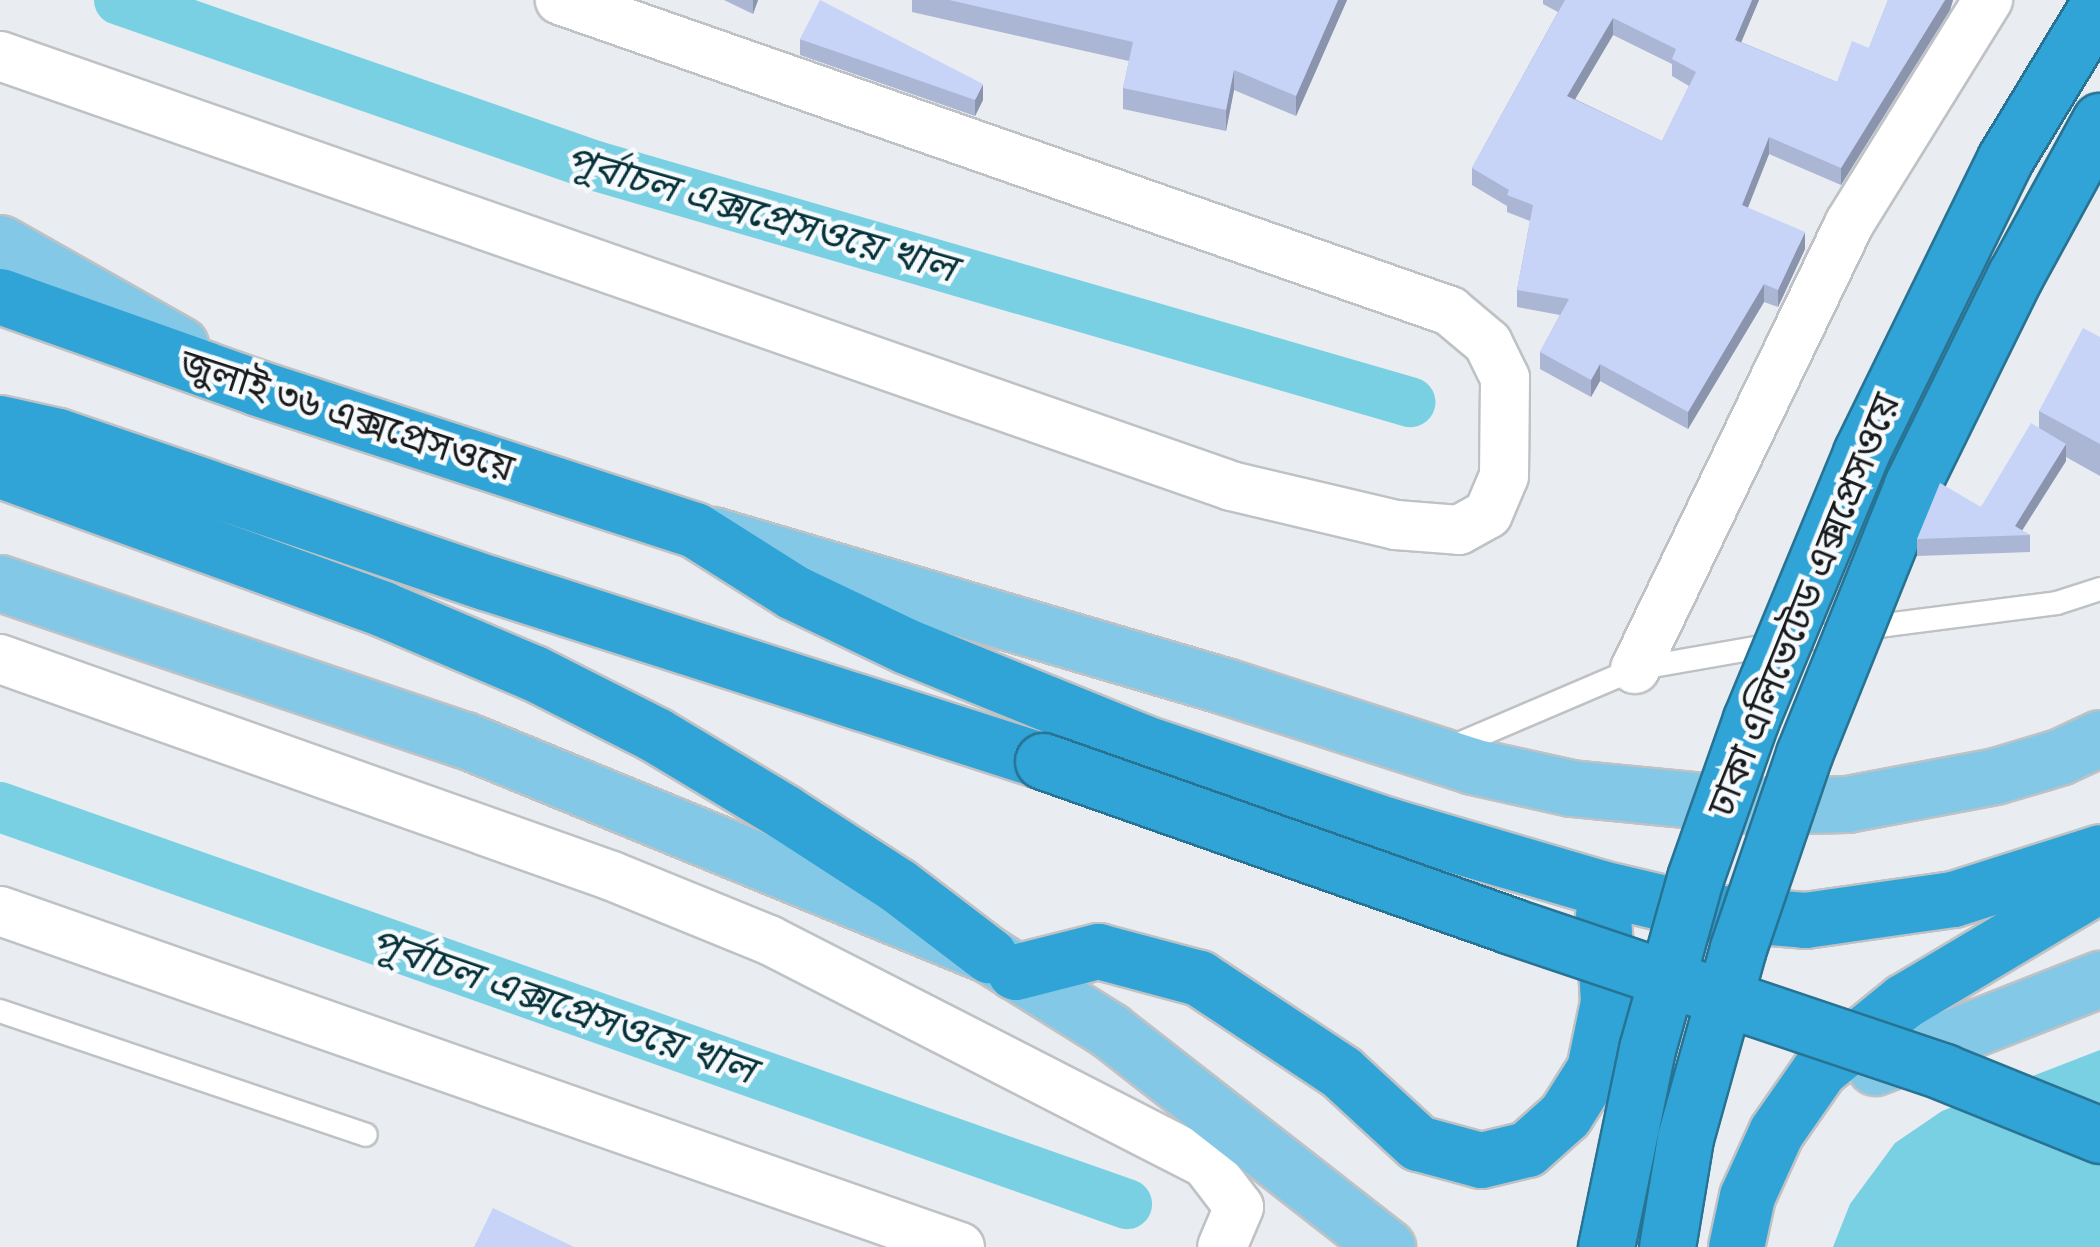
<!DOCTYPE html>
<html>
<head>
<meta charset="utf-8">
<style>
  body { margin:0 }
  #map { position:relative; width:2100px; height:1247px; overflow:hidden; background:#e9ecf0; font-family:Figtree,"Noto Sans Bengali",sans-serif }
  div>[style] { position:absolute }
  .water>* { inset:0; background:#79d0e2 }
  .canal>* { height:50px; margin:-25px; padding:0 25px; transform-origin:25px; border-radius:25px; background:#79d0e2 }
  .roads { filter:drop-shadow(2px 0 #bfc2c5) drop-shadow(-2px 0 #bfc2c5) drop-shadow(0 2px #bfc2c5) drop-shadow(0 -2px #bfc2c5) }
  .lane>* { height:22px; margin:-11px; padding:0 11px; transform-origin:11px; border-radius:11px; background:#fff }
  .street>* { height:48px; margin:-24px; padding:0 24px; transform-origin:24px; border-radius:24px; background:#fff }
  .primary>* { height:55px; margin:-27.5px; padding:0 27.5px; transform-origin:27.5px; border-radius:27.5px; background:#83c8e6 }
  .highway>* { height:55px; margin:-27.5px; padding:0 27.5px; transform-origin:27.5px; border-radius:27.5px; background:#30a4d6 }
  .bridges { filter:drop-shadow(2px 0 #287394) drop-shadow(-2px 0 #287394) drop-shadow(0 2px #287394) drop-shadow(0 -2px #287394) }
  .highway-bridge>* { height:55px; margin:-27.5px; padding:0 27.5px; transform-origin:27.5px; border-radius:27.5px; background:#30a4d6 }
  .wall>* { inset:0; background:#abb5d4 }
  .shaded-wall>* { inset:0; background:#8b94ad }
  .building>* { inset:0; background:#c7d3f7 }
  span { translate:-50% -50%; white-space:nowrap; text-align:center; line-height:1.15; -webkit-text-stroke:9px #f6fafd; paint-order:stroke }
  .street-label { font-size:38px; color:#18191a }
  .water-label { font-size:40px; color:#053139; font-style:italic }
</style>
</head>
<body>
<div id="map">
  <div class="water">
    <i style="clip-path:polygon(2100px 1050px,2100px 1247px,1833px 1247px,1850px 1204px,1895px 1143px,1942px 1111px)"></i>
  </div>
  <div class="canal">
    <i style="left:119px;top:0;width:505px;rotate:19.19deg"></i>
    <i style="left:596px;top:166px;width:848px;rotate:16.17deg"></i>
    <i style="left:0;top:807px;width:1195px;rotate:19.41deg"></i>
  </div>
  <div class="roads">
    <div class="lane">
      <i style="left:1447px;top:749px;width:204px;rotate:-23.1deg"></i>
      <i style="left:1635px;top:669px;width:255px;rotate:-9.9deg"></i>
      <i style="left:1886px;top:625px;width:172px;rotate:-7.3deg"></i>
      <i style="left:2057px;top:603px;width:45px;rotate:-18deg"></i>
      <i style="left:0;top:1011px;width:386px;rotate:18.7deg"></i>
    </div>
    <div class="street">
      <i style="left:0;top:56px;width:1304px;rotate:19.25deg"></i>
      <i style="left:1231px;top:486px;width:170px;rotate:13.3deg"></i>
      <i style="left:1396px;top:525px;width:63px;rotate:4.5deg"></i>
      <i style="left:1459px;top:530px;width:33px;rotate:-29deg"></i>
      <i style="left:1488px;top:514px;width:41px;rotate:-67.2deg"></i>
      <i style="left:1504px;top:476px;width:98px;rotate:-89.4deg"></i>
      <i style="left:1505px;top:378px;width:39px;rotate:-116deg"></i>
      <i style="left:1488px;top:343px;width:50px;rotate:-139.9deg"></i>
      <i style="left:1450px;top:311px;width:943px;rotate:-160.74deg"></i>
      <i style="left:0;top:659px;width:649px;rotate:19.52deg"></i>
      <i style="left:612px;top:876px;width:170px;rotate:22.2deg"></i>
      <i style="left:769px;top:940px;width:491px;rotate:27.1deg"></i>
      <i style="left:1206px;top:1164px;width:54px;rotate:52.5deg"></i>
      <i style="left:1239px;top:1207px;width:43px;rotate:113deg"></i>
      <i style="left:1635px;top:669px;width:494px;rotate:-64.3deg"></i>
      <i style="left:1849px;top:224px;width:264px;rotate:-58.2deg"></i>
      <i style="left:0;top:911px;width:1017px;rotate:19.29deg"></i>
    </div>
    <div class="primary">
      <i style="left:0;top:243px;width:207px;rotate:29.5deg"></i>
      <i style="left:713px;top:535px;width:534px;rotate:16.43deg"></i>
      <i style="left:1225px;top:686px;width:260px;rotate:17.9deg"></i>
      <i style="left:1472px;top:766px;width:101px;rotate:12.5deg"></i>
      <i style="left:1571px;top:788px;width:184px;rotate:5.6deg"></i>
      <i style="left:1754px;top:806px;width:93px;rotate:-1.2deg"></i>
      <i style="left:1847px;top:804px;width:151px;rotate:-10.7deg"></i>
      <i style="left:1995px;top:776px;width:67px;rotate:-16.5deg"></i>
      <i style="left:2059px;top:757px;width:45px;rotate:-24.9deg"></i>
      <i style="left:0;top:583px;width:491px;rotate:18.7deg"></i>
      <i style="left:465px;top:740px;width:566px;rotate:22.31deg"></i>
      <i style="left:989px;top:955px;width:142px;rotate:32deg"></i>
      <i style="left:1109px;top:1030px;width:353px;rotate:38deg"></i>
      <i style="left:1875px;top:1067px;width:242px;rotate:-21.4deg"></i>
    </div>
    <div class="highway">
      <i style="left:0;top:296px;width:274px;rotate:19.6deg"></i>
      <i style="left:258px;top:388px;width:459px;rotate:18deg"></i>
      <i style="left:695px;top:530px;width:116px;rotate:32.3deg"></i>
      <i style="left:793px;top:592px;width:125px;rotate:25.5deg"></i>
      <i style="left:906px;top:646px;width:255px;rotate:22.1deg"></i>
      <i style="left:1142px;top:742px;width:259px;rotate:18.7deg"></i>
      <i style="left:1387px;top:825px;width:223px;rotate:16.4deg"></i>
      <i style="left:1601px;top:888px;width:100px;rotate:13.3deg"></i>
      <i style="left:1698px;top:911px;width:107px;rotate:4.8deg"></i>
      <i style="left:1805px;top:920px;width:149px;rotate:-8.1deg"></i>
      <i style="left:1953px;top:899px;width:154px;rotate:-17.7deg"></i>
      <i style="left:0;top:423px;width:59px;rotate:12.6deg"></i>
      <i style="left:58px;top:436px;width:454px;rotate:18.9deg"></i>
      <i style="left:488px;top:583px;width:583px;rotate:17.78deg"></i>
      <i style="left:0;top:470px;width:407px;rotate:19.9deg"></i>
      <i style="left:383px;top:609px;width:164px;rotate:23deg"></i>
      <i style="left:534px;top:673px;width:137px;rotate:26.9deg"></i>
      <i style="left:656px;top:735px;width:149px;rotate:31deg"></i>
      <i style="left:784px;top:812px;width:135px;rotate:32.9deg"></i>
      <i style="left:897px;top:885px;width:116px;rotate:37.3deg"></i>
      <i style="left:1015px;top:972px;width:86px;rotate:-14.2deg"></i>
      <i style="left:1098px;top:951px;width:105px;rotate:15deg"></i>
      <i style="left:1199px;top:978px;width:170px;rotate:33.5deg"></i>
      <i style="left:1341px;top:1072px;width:105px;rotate:42.7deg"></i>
      <i style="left:1418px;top:1143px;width:65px;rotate:15.1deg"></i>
      <i style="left:1481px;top:1160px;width:47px;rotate:-13.4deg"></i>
      <i style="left:1527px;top:1149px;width:51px;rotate:-41.8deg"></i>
      <i style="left:1565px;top:1115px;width:54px;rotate:-57.8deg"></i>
      <i style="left:1594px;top:1069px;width:68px;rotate:-78.2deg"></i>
      <i style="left:1608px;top:1002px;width:87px;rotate:-93.3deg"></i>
      <i style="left:1736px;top:1247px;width:52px;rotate:-77.8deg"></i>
      <i style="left:1747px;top:1196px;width:70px;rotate:-65.6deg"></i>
      <i style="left:1776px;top:1132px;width:77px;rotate:-55.1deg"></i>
      <i style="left:1820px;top:1069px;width:108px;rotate:-39deg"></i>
      <i style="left:1904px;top:1001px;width:228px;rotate:-30.8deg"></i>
    </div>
  </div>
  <div class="bridges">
    <div class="highway-bridge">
      <i style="left:1043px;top:761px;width:496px;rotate:19.4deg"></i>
      <i style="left:1511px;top:926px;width:457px;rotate:18.6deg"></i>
      <i style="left:1944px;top:1072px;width:168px;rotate:22deg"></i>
      <i style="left:1606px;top:1247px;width:202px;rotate:-78.3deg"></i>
      <i style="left:1647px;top:1049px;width:178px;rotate:-74.3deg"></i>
      <i style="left:1695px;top:878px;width:169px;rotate:-70.6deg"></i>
      <i style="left:1751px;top:719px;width:288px;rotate:-67.5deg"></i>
      <i style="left:1861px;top:453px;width:327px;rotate:-63.9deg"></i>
      <i style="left:2005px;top:159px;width:184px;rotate:-58.8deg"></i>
      <i style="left:1667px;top:1247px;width:110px;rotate:-80.6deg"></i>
      <i style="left:1685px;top:1138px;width:197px;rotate:-74.4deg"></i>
      <i style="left:1738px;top:948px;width:205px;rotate:-71.2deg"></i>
      <i style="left:1804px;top:754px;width:290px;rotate:-68.1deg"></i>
      <i style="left:1912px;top:485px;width:233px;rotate:-63.8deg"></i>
      <i style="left:2015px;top:276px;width:177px;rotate:-61.3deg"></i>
    </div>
  </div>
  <div class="wall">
    <i style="clip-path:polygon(724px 0,758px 0,753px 14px)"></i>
    <i style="clip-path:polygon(912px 0,1347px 0,1296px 116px,1234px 90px,1226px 131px,1123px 109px,1123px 88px,1129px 61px,912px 12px)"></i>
    <i style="clip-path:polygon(evenodd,1543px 0,1759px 0,1741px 42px,1837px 82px,1869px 48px,1888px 0,1953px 0,1950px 10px,1841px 185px,1769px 154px,1748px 208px,1805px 249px,1778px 307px,1764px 302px,1688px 429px,1600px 381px,1591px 397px,1540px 369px,1540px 352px,1560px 315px,1517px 307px,1517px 290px,1530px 221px,1507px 212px,1507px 206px,1472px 185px,1472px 168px,1558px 12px,1543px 4px,1543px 0,1613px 35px,1672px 64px,1672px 76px,1689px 86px,1662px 141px,1575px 99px,1613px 35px)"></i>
    <i style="clip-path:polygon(800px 39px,983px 100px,975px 116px,800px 55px)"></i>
    <i style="clip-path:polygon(2100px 337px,2100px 476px,2066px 457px,2066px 461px,2022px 531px,2030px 535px,2030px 552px,1917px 556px,1917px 539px,1981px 507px,2039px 428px,2039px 411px)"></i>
  </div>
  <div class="shaded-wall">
    <i style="clip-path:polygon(753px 0,758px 0,753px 14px)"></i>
    <i style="clip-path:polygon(1338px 0,1347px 0,1296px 116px,1296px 96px)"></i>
    <i style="clip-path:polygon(1752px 0,1759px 0,1735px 57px,1735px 40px)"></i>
    <i style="clip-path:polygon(1945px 0,1953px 0,1950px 10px,1841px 185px,1841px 168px)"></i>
    <i style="clip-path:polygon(1613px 18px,1613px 35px,1567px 113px,1567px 96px)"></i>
    <i style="clip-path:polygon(1234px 70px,1234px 90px,1226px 131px,1226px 110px)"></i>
    <i style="clip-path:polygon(983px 84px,983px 100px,975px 116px,975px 100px)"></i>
    <i style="clip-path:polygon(1769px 137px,1769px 154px,1742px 222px,1742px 205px)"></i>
    <i style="clip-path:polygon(1805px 232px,1805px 249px,1778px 307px,1778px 290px)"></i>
    <i style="clip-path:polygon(1764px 284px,1764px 302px,1688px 429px,1688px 412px)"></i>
    <i style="clip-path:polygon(1600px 364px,1600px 381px,1591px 397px,1591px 380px)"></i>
    <i style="clip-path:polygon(2066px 444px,2066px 461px,2019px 535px,2015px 526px)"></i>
  </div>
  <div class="building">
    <i style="clip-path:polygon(820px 0,983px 84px,975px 100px,800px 39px)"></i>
    <i style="clip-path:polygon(949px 0,1338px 0,1296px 96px,1234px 70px,1226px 110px,1123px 88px,1133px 42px)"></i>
    <i style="clip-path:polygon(evenodd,1565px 0,1752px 0,1735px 40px,1837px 82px,1852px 41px,1869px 48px,1888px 0,1945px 0,1841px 168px,1769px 137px,1742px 205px,1805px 232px,1778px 290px,1764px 284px,1688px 412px,1600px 364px,1591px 380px,1540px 352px,1569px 299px,1517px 290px,1533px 205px,1507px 195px,1509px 190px,1472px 168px,1565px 0,1613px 18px,1676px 49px,1672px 59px,1696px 72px,1662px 141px,1567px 96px,1613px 18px)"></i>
    <i style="clip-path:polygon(2083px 328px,2100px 337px,2100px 444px,2039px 411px)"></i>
    <i style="clip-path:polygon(2031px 423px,2066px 444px,2015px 526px,2030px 535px,1917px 539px,1940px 483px,1981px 507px)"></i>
    <i style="clip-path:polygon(493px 1208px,574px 1247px,474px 1247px)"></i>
  </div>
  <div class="street-label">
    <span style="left:347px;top:416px;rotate:18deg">জুলাই ৩৬ এক্সপ্রেসওয়ে</span>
    <span style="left:1804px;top:605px;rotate:-68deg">ঢাকা এলিভেটেড এক্সপ্রেসওয়ে</span>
  </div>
  <div class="water-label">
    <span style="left:761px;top:213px;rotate:16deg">পূর্বাচল এক্সপ্রেসওয়ে খাল</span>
    <span style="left:563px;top:1005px;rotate:19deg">পূর্বাচল এক্সপ্রেসওয়ে খাল</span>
  </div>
</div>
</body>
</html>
